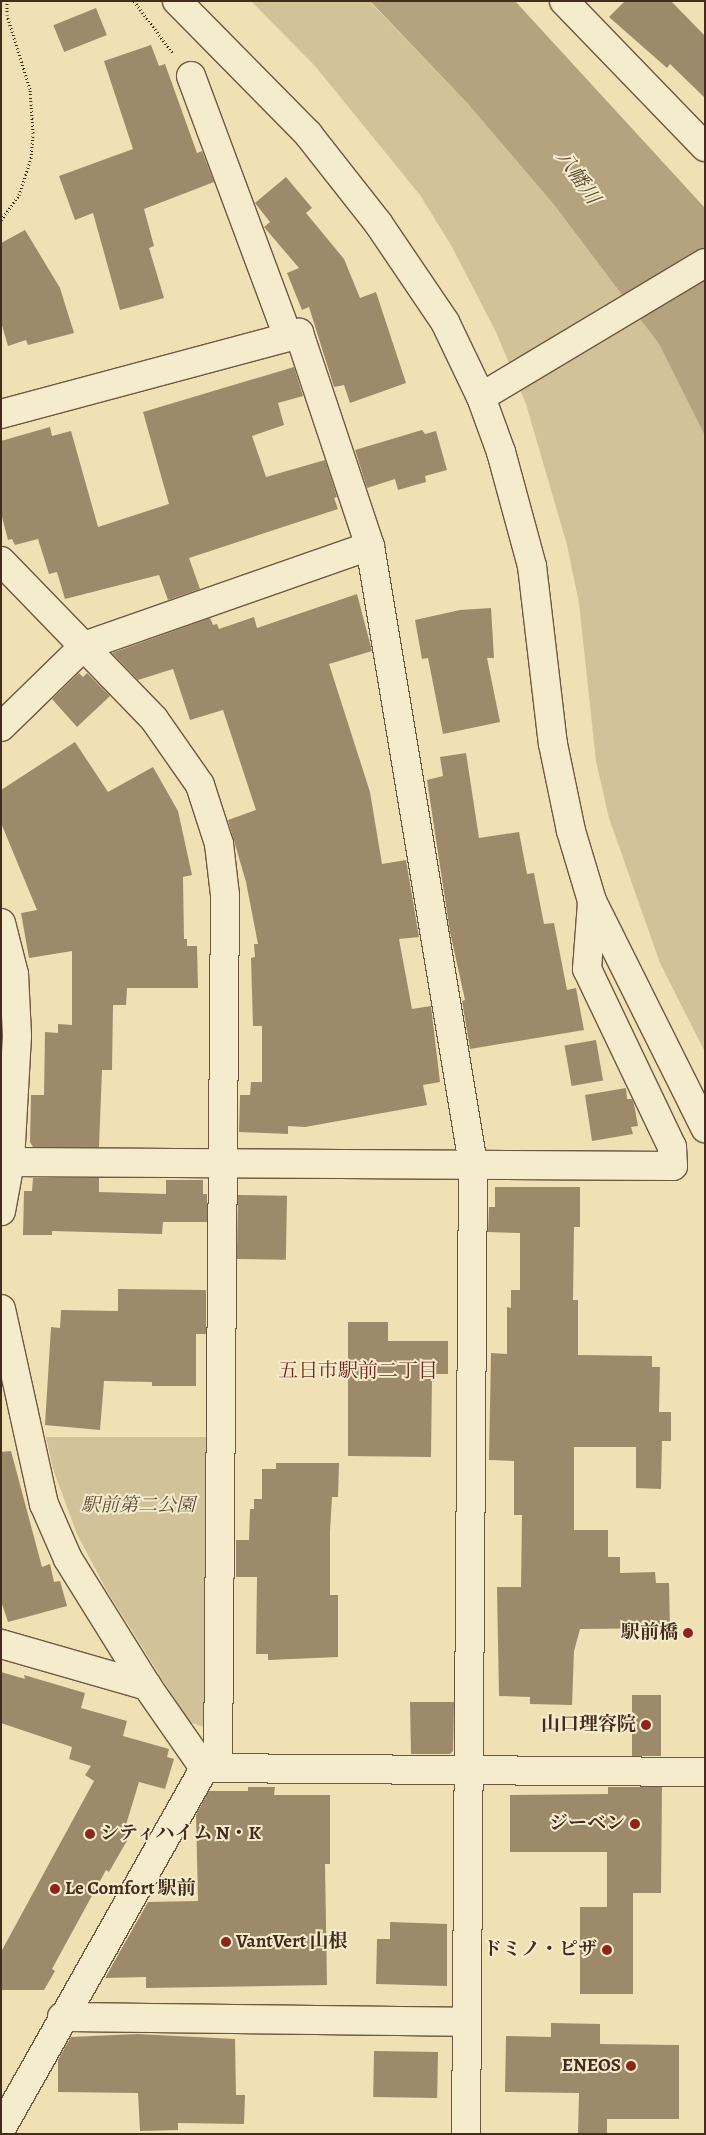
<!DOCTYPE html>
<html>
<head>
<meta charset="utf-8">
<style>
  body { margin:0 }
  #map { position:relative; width:706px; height:2135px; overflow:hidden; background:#efe1b3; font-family:Alegreya,"Noto Serif JP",serif }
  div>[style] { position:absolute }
  .green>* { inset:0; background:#d2c299 }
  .water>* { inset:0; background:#b5a380 }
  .building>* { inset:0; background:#9d8a6b; transform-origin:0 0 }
  .path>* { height:3px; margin-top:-1.5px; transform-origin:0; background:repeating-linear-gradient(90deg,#442b1c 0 1px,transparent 0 3.5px) }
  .roads { filter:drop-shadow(1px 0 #6f5842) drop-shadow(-1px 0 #6f5842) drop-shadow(0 1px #6f5842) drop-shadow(0 -1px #6f5842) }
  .minor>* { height:28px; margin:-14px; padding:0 14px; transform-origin:14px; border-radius:14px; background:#f5ecce }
  .dots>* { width:14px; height:14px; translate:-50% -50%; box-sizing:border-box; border:2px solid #f5ecce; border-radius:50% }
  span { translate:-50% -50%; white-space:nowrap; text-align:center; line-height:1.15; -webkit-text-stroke:4px #f5ecce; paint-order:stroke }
  .park-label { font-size:19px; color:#604935; font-style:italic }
  .poi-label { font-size:19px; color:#442b1c; font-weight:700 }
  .right { translate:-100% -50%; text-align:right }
  .left { translate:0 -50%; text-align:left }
  .water-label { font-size:20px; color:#604935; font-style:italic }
  .neighbourhood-label { font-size:20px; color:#7a1f14 }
  .frame { position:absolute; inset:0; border:2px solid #442b1c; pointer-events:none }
</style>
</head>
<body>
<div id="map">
  <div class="green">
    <i style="clip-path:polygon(251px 1px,369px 1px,469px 105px,555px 206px,659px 344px,705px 436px,705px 1052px,660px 963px,609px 818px,596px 761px,579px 603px,567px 545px,526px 404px,496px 332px,451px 245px,420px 195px,315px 66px)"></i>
    <i style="clip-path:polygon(46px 1437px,207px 1437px,204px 1727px,189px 1722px,107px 1591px,77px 1534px,53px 1469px)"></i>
  </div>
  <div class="water">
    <i style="clip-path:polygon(370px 1px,515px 1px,705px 208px,705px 436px,659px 344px,555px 206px,469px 105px)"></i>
  </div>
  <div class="building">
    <i style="clip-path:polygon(625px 1px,671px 1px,705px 36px,705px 98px,670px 64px,667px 68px,609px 17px)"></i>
    <i style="left:96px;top:8px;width:29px;height:46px;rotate:68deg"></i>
    <i style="clip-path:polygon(151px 45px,159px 66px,165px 64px,197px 153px,202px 151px,214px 182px,144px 209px,154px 246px,149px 248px,164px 298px,120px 310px,93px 213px,75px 220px,59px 176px,133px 149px,104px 61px)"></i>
    <i style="clip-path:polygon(286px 177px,312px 208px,306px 213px,344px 259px,360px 298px,376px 292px,406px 383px,350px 403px,344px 385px,334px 387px,309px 307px,302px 310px,287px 273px,299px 268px,264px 227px,270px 222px,255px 203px)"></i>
    <i style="clip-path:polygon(25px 230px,60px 288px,74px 333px,28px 345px,26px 340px,8px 346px,1px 322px,1px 243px)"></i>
    <i style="clip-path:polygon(294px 367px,303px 396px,278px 403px,284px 425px,252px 436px,266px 477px,325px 460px,337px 497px,334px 498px,338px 509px,189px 558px,200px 589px,168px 600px,159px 575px,65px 599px,57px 572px,49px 574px,38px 539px,15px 545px,12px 539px,8px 540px,1px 513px,1px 441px,50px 427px,52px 436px,71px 431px,98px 527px,169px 504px,143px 412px)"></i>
    <i style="clip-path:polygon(422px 430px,425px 434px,436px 431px,447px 470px,425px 476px,426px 482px,398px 490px,395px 479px,367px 488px,355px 450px)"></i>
    <i style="clip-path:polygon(357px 594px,372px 651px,329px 664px,370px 792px,382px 864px,406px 860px,419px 937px,399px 939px,412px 1009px,431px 1006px,440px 1082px,423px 1085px,427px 1105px,305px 1127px,288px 1126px,288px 1134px,239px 1132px,240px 1095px,250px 1095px,251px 1082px,262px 1082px,262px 1026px,253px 1026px,251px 958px,255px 957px,254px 944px,258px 944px,246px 882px,228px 820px,256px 810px,223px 710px,190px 720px,173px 669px,138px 680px,112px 653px,210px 618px,213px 625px,217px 624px,219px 629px,254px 617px,257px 628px)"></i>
    <i style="clip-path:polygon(491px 608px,494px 658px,487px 658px,500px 722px,443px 734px,428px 658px,422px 659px,415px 620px,460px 610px)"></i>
    <i style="clip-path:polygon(79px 673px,83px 677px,87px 673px,110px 696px,77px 727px,52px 699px)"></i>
    <i style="clip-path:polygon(75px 742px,108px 792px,153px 767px,178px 811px,192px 875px,183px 877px,184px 939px,187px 939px,187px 946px,197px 946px,198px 988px,127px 988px,126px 1005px,113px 1005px,112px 1070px,102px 1070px,99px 1147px,33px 1147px,30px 1142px,31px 1095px,44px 1095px,45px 1032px,58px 1033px,58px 1024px,72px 1025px,72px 951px,29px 958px,21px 913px,37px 910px,1px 823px,1px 790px)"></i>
    <i style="clip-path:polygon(466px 753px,479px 838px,519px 832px,527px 874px,534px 873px,544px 924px,554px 923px,567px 990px,576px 988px,584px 1030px,470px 1049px,462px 1001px,465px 1000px,450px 932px,427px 780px,443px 776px,440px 757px)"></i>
    <i style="left:596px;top:1040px;width:41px;height:32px;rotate:80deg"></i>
    <i style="clip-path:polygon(626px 1088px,627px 1099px,632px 1099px,634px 1104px,638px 1126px,631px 1127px,633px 1134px,592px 1141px,585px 1095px)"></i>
    <i style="clip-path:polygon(33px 1178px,99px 1178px,99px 1192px,166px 1194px,166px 1180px,203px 1180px,203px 1194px,207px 1194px,207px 1222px,163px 1222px,162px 1234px,52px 1231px,52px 1235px,23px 1235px,24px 1191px,32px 1191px)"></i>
    <i style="clip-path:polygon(495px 1187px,580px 1187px,580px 1227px,574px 1227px,573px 1300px,578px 1300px,578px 1355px,652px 1356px,652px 1367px,660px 1367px,659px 1412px,671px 1412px,671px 1441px,662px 1441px,661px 1489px,636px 1488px,636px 1447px,574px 1447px,574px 1530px,608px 1530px,608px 1557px,620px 1557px,620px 1573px,655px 1572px,656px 1583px,669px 1583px,670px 1628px,580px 1629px,574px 1651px,572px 1705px,530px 1704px,530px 1697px,499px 1696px,497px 1587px,521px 1587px,522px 1515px,514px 1515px,514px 1461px,489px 1460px,491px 1353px,507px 1354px,507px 1307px,511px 1308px,511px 1290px,520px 1290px,520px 1233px,488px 1232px,489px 1207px,495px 1207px)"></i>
    <i style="left:238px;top:1195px;width:49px;height:64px;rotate:1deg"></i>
    <i style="clip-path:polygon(118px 1289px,206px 1290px,206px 1334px,196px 1334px,196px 1386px,152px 1386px,152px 1382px,104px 1381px,100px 1430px,45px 1425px,51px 1327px,60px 1328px,61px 1310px,118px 1311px)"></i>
    <i style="clip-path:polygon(348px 1322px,388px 1322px,388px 1341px,448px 1341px,448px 1374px,432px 1374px,431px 1457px,348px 1456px)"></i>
    <i style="clip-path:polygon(11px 1451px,42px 1567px,50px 1564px,54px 1582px,60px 1581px,67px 1606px,8px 1622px,1px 1601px,1px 1452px)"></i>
    <i style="clip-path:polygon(276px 1463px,339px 1463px,338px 1497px,332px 1497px,330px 1532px,330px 1595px,338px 1595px,338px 1657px,268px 1660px,268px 1654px,256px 1654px,257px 1577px,236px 1577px,236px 1540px,249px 1540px,250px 1509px,254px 1509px,254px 1499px,262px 1499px,262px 1469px,276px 1469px)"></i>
    <i style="clip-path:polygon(1px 1672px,25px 1679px,24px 1675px,85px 1693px,81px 1708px,127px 1721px,123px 1736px,169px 1749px,167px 1757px,174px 1759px,165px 1789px,139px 1782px,125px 1828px,132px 1832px,109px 1872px,106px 1870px,52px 1969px,55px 1971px,44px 1990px,1px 1990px,1px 1952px,94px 1781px,85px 1775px,91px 1766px,69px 1759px,72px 1747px,1px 1723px)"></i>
    <i style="left:632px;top:1695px;width:29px;height:61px"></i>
    <i style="clip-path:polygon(410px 1702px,454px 1702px,453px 1751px,450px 1754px,411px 1754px)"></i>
    <i style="clip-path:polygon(248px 1787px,275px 1787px,274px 1795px,330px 1795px,330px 1864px,325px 1864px,327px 1985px,146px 1988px,146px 1977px,105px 1978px,148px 1902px,198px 1901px,196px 1815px,209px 1791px,248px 1791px)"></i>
    <i style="clip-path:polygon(608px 1787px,662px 1787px,661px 1893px,633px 1893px,633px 1994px,580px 1994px,580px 1907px,607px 1907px,607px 1852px,510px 1852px,510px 1795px,608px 1794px)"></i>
    <i style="clip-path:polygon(390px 1922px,447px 1924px,447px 1986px,376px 1984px,377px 1939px,390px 1939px)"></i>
    <i style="clip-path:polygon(551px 2023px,600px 2024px,600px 2044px,679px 2045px,679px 2119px,607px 2119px,607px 2134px,578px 2134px,579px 2093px,505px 2092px,506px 2036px,551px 2037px)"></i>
    <i style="clip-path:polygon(137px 2034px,235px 2039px,236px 2095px,245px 2095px,244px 2124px,178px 2123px,178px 2130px,140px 2131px,138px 2093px,58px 2092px,58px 2060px,71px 2037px)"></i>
    <i style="left:374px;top:2051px;width:64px;height:46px;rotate:1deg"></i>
  </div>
  <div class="path">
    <i style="left:134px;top:1px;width:64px;rotate:53.3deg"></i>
    <i style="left:1px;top:220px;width:31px;rotate:-54deg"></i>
    <i style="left:19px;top:195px;width:39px;rotate:-72deg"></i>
    <i style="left:31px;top:158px;width:25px;rotate:-85deg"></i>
    <i style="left:33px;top:133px;width:44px;rotate:-93.9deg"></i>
    <i style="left:30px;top:89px;width:77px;rotate:-107.3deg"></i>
    <i style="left:7px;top:15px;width:14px;rotate:-90deg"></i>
  </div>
  <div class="roads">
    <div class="minor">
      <i style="left:177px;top:1px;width:187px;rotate:45.4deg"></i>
      <i style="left:308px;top:134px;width:113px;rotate:51.8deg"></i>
      <i style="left:378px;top:223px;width:120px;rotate:55.9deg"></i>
      <i style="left:445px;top:322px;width:83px;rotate:64.4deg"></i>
      <i style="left:481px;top:397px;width:59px;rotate:70deg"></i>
      <i style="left:501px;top:452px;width:118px;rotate:74.8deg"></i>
      <i style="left:532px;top:566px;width:179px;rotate:83.3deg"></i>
      <i style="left:553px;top:744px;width:89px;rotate:78.3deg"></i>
      <i style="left:571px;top:831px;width:73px;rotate:73.3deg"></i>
      <i style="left:592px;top:901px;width:254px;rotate:63.5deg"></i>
      <i style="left:564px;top:1px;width:203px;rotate:46deg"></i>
      <i style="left:191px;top:76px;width:278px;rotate:69.6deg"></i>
      <i style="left:288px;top:337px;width:12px;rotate:-20deg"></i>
      <i style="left:299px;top:333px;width:225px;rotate:71.6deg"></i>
      <i style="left:370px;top:546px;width:627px;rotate:80.54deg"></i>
      <i style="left:473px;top:1164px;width:970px;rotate:90.41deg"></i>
      <i style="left:481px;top:397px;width:261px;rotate:-30.9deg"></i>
      <i style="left:1px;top:414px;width:297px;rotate:-15deg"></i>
      <i style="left:1px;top:561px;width:220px;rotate:45.9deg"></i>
      <i style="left:154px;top:719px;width:80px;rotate:55.1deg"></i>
      <i style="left:200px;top:785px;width:62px;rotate:72.1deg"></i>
      <i style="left:219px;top:844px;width:51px;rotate:83.3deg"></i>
      <i style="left:225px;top:895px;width:873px;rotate:90.46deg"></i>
      <i style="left:1px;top:727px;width:116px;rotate:-44.3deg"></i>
      <i style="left:84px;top:646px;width:303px;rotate:-19.3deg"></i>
      <i style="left:1px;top:923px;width:53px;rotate:75.7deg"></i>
      <i style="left:14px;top:974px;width:62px;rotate:87.2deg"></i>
      <i style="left:17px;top:1036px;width:126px;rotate:93.2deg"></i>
      <i style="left:10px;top:1162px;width:50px;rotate:100.4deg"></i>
      <i style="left:10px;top:1162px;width:663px;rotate:0.35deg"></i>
      <i style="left:673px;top:1166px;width:19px;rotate:-93deg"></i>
      <i style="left:672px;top:1147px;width:197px;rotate:-115.5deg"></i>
      <i style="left:587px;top:969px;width:67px;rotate:-85.7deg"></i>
      <i style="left:1px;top:1309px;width:200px;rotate:77.6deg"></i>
      <i style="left:44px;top:1504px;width:60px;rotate:66.4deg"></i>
      <i style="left:68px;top:1559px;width:150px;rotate:58.1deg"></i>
      <i style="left:147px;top:1686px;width:100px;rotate:55.2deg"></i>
      <i style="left:1px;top:1644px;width:152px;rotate:16deg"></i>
      <i style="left:62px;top:2017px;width:405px;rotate:0.7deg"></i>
      <i style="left:1px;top:2129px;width:414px;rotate:-60.6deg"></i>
      <i style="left:204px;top:1768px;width:501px;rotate:0.46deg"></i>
    </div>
  </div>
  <div class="dots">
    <i style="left:688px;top:1633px;background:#8f2418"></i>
    <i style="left:646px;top:1725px;background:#8f2418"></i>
    <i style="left:635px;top:1824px;background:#8f2418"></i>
    <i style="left:90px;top:1834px;background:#8f2418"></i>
    <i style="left:55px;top:1889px;background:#8f2418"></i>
    <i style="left:226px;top:1942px;background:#8f2418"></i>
    <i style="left:607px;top:1950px;background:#8f2418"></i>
    <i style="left:631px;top:2066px;background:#8f2418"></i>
  </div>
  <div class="park-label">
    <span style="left:138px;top:1506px">駅前第二公園</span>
  </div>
  <div class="poi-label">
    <span class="right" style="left:678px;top:1633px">駅前橋</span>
    <span class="right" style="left:636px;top:1725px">山口理容院</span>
    <span class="right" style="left:625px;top:1824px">ジーベン</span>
    <span class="left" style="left:100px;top:1834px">シティハイム N・K</span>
    <span class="left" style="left:65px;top:1889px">Le Comfort 駅前</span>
    <span class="left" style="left:236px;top:1942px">VantVert 山根</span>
    <span class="right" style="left:597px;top:1950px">ドミノ・ピザ</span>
    <span class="right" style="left:621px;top:2066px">ENEOS</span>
  </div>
  <div class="water-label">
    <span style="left:578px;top:177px;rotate:55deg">八幡川</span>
  </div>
  <div class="neighbourhood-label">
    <span style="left:358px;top:1370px">五日市駅前二丁目</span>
  </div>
  <div class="frame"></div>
</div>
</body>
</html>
